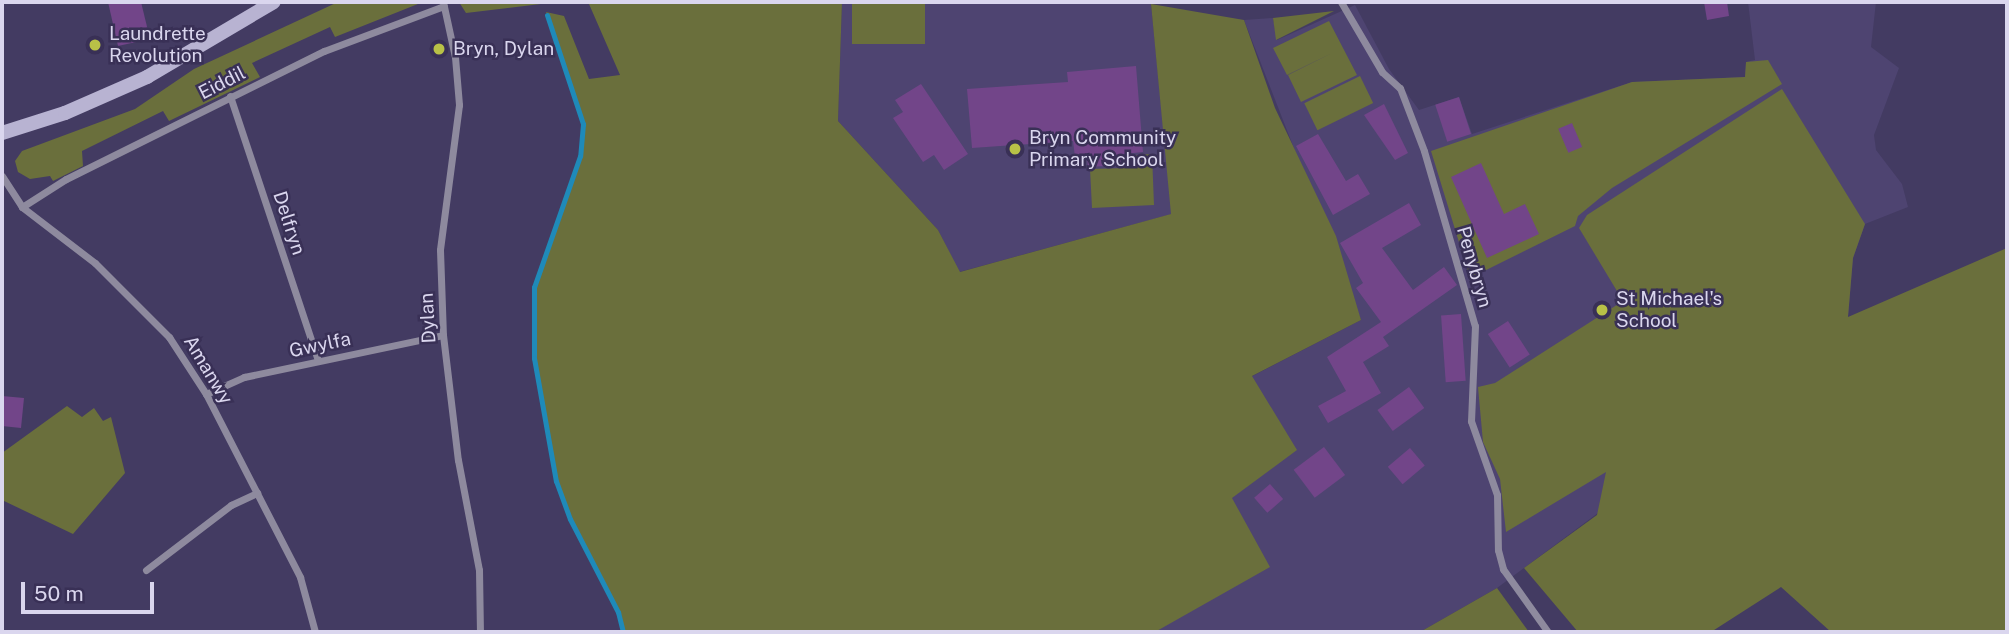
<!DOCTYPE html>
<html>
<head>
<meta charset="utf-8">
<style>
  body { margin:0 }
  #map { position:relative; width:2009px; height:634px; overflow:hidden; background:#433b62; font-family:"Public Sans",sans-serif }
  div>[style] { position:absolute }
  .built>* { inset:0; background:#4e4471 }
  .green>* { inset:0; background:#6a6f3c; transform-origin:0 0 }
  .stream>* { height:5px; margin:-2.5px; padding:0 2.5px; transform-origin:2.5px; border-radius:2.5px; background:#1f8ab9 }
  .building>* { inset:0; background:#724589; transform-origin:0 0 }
  .street>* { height:7px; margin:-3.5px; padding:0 3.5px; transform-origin:3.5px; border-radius:3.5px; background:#8e8a9e }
  .secondary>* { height:14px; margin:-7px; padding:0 7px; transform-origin:7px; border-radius:7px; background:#b8b3d2 }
  .dots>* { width:19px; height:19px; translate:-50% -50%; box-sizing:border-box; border:4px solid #393056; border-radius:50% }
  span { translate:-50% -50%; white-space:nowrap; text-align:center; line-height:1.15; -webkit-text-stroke:5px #393056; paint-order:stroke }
  .poi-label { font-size:19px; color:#dad6ee }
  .left { translate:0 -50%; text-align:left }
  .street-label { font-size:19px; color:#dad6ee }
  .frame { position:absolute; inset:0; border:4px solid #dad6ee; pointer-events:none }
  .scale { position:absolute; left:21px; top:582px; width:133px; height:32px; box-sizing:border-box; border:4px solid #dad6ee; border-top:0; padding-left:9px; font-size:21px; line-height:24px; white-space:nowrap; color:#dad6ee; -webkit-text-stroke:5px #393056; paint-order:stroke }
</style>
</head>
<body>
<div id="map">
  <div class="built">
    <i style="clip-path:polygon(842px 2px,1151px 4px,1172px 214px,959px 272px,938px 230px,838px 121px)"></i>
    <i style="clip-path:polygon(1748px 2px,1876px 2px,1871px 47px,1899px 68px,1874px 135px,1876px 150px,1902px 184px,1908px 207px,1865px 224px,1853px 258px,1847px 328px,1497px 588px,1420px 632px,1094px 632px,1053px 479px,1361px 320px,1244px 20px,1273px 18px,1277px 40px,1355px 5px,1389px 69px,1419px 110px,1459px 97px,1472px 134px,1632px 82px,1745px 77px,1746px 62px,1755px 60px)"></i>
  </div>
  <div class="green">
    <i style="clip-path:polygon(338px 2px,423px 2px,335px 37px,330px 27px,252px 63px,260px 77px,169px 121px,163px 111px,82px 151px,83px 166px,53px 181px,50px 176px,30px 179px,18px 172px,15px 161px,22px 151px,135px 109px,194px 69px)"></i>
    <i style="clip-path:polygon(459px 2px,842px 2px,838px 121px,938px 230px,960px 272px,1171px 214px,1151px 4px,1244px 20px,1275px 108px,1336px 236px,1361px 320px,1252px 376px,1297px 450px,1232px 498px,1270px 567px,1155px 632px,623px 632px,618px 612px,570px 520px,556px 481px,534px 358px,534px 287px,580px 157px,583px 124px,546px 12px,564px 16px,589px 79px,620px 75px,589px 4px,549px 3px,466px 13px)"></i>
    <i style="left:852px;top:2px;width:73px;height:42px"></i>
    <i style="clip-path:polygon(1334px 11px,1276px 40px,1273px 18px)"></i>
    <i style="clip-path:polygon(1329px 21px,1357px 75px,1301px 102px,1288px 75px,1332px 53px,1287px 75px,1273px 48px)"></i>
    <i style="clip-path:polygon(1768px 60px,1782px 84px,1612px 188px,1578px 216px,1575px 226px,1470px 278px,1431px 151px,1632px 82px,1745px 77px,1746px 62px)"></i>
    <i style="left:1360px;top:76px;width:30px;height:62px;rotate:64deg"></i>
    <i style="clip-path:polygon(1782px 89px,1865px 224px,1853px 258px,1848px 317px,2007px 248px,2007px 632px,1831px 632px,1781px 587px,1711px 632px,1578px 632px,1524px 568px,1597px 515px,1606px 472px,1506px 532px,1500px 479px,1483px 442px,1478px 387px,1495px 383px,1623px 301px,1579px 228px,1587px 215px)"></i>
    <i style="clip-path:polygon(1152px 154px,1154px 205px,1092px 208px,1090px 169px,1126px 168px,1125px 156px)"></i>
    <i style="clip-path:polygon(67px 406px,82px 417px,94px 408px,103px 421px,111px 417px,125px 473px,73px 534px,2px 500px,2px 453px)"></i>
    <i style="clip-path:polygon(1497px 588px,1529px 632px,1420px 632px)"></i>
  </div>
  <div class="stream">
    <i style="left:547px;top:15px;width:115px;rotate:71.7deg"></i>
    <i style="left:583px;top:124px;width:32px;rotate:95deg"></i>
    <i style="left:580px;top:156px;width:139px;rotate:109.3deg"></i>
    <i style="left:534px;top:287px;width:71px;rotate:90deg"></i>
    <i style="left:534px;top:358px;width:125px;rotate:79.9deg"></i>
    <i style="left:556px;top:481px;width:40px;rotate:69.8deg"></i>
    <i style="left:570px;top:519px;width:105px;rotate:62.7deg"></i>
    <i style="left:618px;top:612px;width:21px;rotate:76deg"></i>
  </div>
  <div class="building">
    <i style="clip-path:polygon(108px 2px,141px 2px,150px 39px,118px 46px)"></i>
    <i style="clip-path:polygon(1704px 2px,1727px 2px,1729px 16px,1707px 20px)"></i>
    <i style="clip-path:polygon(1136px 66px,1143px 152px,1124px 154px,1125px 165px,1088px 167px,1087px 156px,1075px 157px,1073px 141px,972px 148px,967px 89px,1068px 82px,1067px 72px)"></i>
    <i style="clip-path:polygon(921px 84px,968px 154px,944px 170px,934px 155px,923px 162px,893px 118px,903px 112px,895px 100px)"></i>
    <i style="left:1459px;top:97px;width:39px;height:25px;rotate:72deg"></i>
    <i style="clip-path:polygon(1384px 104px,1408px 153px,1395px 160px,1364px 115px)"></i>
    <i style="left:1572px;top:123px;width:26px;height:15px;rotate:67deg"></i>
    <i style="clip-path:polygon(1318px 134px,1346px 181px,1358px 174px,1370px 194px,1333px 215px,1296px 146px)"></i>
    <i style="clip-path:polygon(1481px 163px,1504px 214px,1525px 204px,1539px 234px,1487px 258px,1451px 177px)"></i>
    <i style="clip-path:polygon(1409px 203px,1421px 225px,1382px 248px,1413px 290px,1444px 267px,1457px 285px,1383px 337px,1389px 346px,1363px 362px,1381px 393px,1328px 423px,1318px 406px,1346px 391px,1327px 357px,1381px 322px,1356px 288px,1363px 283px,1340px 243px)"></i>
    <i style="left:1461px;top:314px;width:67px;height:20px;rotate:86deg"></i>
    <i style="left:1508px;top:321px;width:40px;height:24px;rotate:57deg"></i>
    <i style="left:1409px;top:387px;width:26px;height:39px;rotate:54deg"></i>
    <i style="clip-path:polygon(2px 396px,24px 398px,21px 428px,2px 426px)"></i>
    <i style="left:1324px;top:447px;width:35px;height:38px;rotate:53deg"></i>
    <i style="left:1410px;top:448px;width:23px;height:29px;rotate:50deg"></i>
    <i style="left:1270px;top:484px;width:20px;height:21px;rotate:49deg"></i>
  </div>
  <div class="street">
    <i style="left:443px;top:2px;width:56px;rotate:77.7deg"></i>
    <i style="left:455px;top:57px;width:48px;rotate:85.2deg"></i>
    <i style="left:459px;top:105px;width:146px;rotate:97.5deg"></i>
    <i style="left:440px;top:250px;width:85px;rotate:88deg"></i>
    <i style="left:443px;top:335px;width:126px;rotate:83.2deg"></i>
    <i style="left:458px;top:460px;width:112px;rotate:79.2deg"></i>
    <i style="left:479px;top:570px;width:62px;rotate:89.1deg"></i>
    <i style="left:1341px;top:2px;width:81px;rotate:59.6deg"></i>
    <i style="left:1382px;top:72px;width:24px;rotate:42deg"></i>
    <i style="left:1400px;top:88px;width:67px;rotate:69.1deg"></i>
    <i style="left:1424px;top:151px;width:182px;rotate:73.8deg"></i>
    <i style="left:1475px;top:326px;width:95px;rotate:92.4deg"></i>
    <i style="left:1471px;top:421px;width:78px;rotate:70.6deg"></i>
    <i style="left:1497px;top:495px;width:55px;rotate:89deg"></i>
    <i style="left:1498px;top:550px;width:20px;rotate:75deg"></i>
    <i style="left:1503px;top:569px;width:77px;rotate:54.5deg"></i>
    <i style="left:230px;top:96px;width:279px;rotate:71.6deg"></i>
    <i style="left:2px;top:176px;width:37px;rotate:57deg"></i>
    <i style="left:22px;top:207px;width:92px;rotate:37.5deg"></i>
    <i style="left:95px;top:263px;width:105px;rotate:45deg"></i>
    <i style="left:169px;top:337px;width:68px;rotate:57deg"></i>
    <i style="left:206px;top:394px;width:206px;rotate:62.8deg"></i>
    <i style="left:300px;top:577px;width:57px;rotate:74.7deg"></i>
    <i style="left:22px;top:207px;width:52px;rotate:-32.5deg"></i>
    <i style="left:66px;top:179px;width:288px;rotate:-26.4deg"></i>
    <i style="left:324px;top:51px;width:128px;rotate:-20.6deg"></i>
    <i style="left:206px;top:394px;width:42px;rotate:-24.1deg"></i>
    <i style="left:244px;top:377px;width:203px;rotate:-11.9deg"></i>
    <i style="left:146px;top:570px;width:107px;rotate:-37.4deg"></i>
    <i style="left:231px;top:505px;width:29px;rotate:-25deg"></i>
  </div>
  <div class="secondary">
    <i style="left:2px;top:133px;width:66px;rotate:-17.6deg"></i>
    <i style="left:65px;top:113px;width:90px;rotate:-23.7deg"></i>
    <i style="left:147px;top:77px;width:147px;rotate:-30.6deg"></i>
  </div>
  <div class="dots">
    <i style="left:95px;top:45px;background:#b8c147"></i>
    <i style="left:439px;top:49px;background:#b8c147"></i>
    <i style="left:1015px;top:149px;background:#b8c147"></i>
    <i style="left:1602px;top:310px;background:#b8c147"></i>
  </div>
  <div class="poi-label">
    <span class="left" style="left:109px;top:45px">Laundrette<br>Revolution</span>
    <span class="left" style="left:453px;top:49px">Bryn, Dylan</span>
    <span class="left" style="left:1029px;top:149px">Bryn Community<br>Primary School</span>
    <span class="left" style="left:1616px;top:310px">St Michael's<br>School</span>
  </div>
  <div class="street-label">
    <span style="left:222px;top:83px;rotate:-27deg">Eiddil</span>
    <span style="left:289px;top:223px;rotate:72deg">Delfryn</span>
    <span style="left:1474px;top:267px;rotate:74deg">Penybryn</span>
    <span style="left:428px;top:318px;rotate:-93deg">Dylan</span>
    <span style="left:320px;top:345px;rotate:-12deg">Gwylfa</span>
    <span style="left:208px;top:370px;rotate:59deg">Amanwy</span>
  </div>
  <div class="frame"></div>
  <div class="scale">50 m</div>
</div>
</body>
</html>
